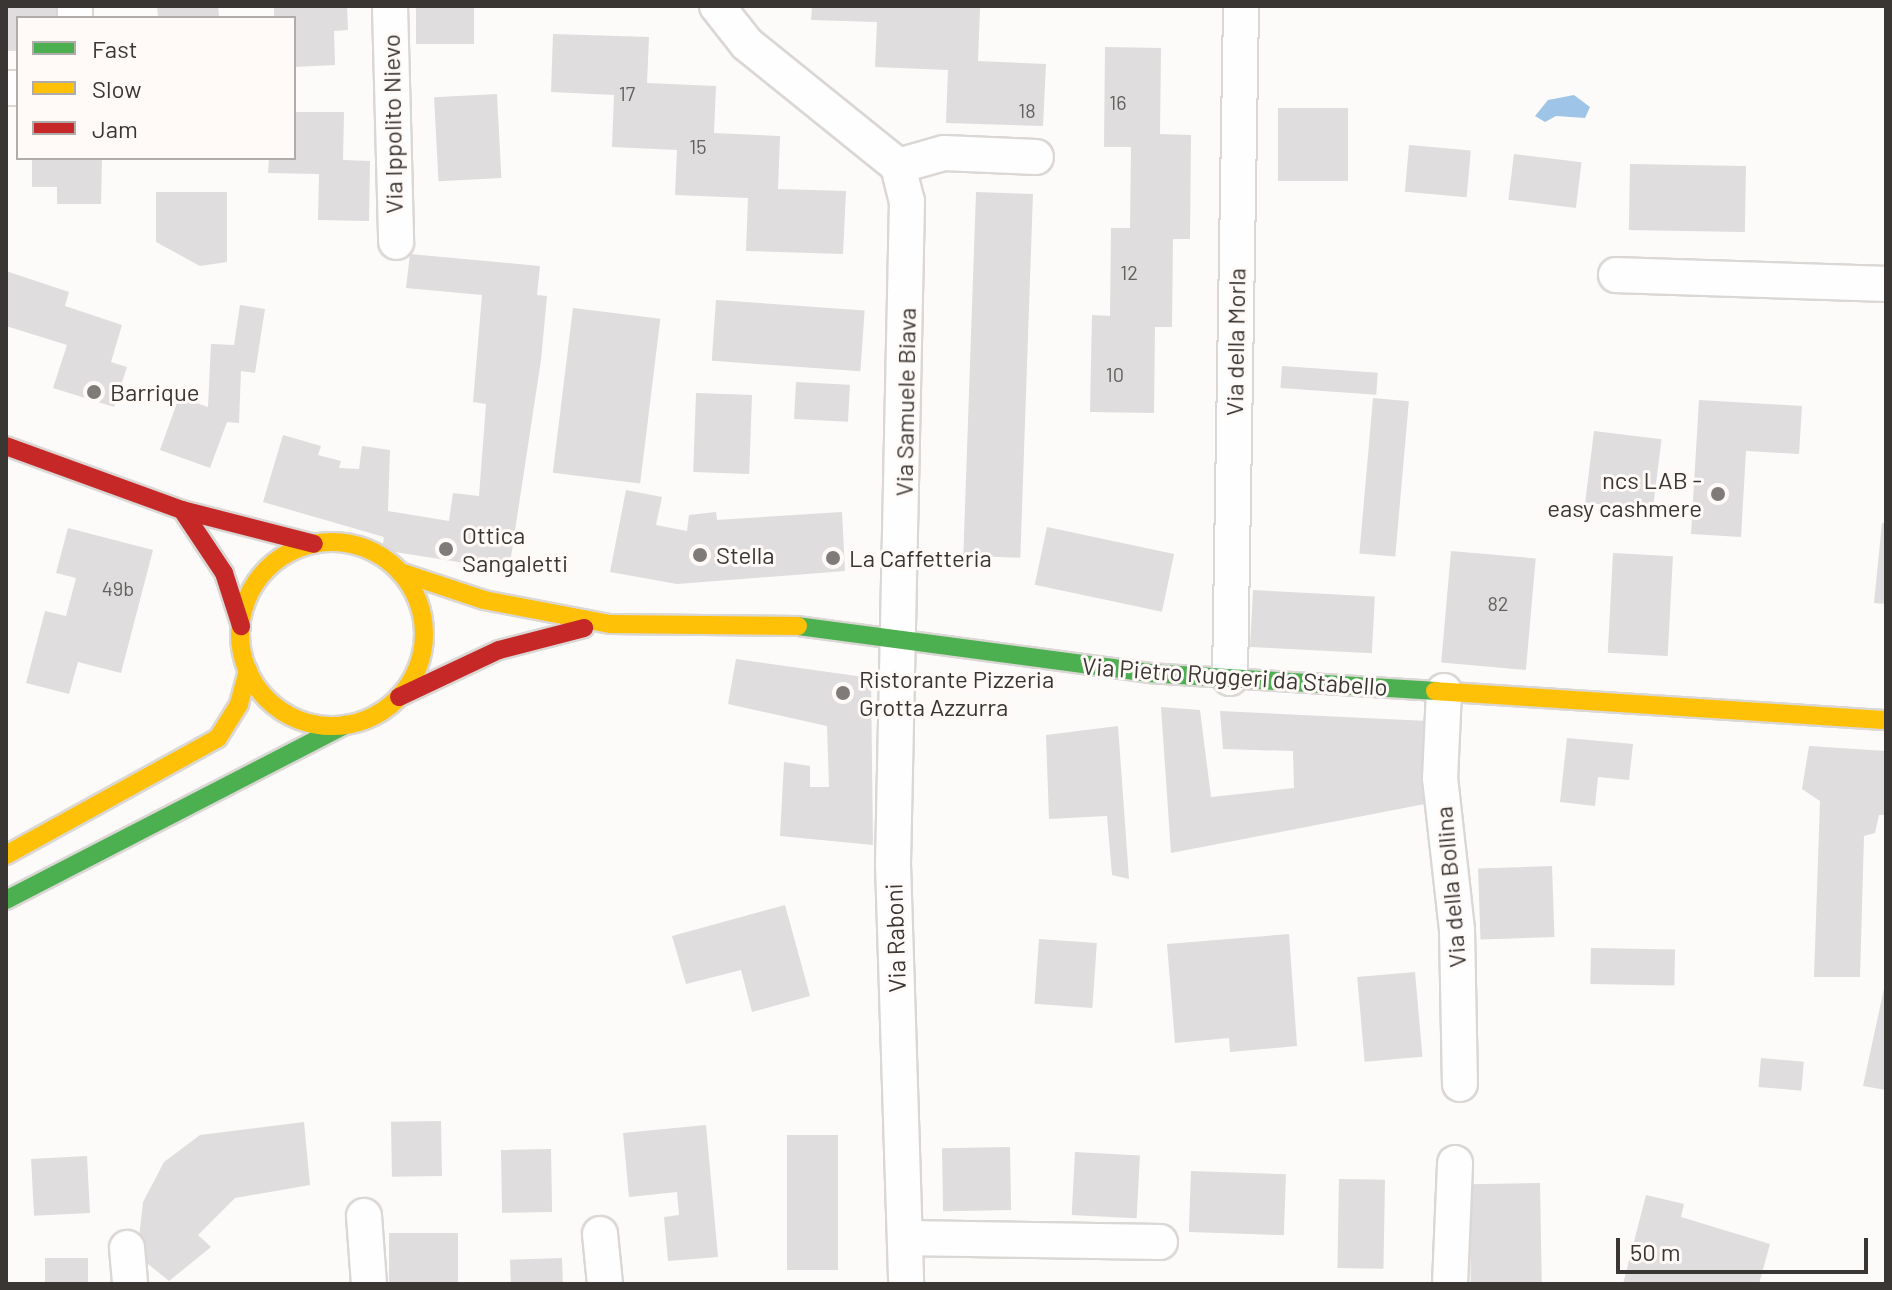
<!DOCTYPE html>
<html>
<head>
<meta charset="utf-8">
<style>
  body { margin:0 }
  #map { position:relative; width:1892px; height:1290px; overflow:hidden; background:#fdfbf9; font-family:Barlow,sans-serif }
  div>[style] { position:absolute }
  .water>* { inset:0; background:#9ec5e8 }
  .building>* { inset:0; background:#dfdddd; transform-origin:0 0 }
  .roads { filter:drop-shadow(2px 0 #dad7d4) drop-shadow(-2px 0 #dad7d4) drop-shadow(0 2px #dad7d4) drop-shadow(0 -2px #dad7d4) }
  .street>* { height:34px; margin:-17px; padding:0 17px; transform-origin:17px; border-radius:17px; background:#fffefe }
  .fast>* { height:18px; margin:-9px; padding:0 9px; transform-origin:9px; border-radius:9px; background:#4caf50 }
  .slow>* { height:18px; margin:-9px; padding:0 9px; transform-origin:9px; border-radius:9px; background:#ffc107 }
  .slow>.ring { margin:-9px; padding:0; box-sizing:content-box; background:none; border:18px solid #ffc107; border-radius:50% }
  .jam>* { height:18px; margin:-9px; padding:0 9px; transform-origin:9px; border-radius:9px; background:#c62828 }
  .dots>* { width:22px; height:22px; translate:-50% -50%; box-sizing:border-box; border:4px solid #fffaf7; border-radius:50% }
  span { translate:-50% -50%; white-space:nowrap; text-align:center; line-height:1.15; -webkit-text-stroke:6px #fffaf7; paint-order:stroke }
  .number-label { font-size:20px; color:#63605e }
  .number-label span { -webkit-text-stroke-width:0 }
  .street-label { font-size:24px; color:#3a3633 }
  .poi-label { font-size:24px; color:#3a3633 }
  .left { translate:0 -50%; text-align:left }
  .right { translate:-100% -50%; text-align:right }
  .frame { position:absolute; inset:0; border:8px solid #3a3633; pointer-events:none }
  .legend { position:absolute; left:16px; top:16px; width:280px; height:144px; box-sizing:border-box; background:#fffaf7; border:2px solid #b0aca9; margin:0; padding:10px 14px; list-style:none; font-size:24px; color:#3a3633 }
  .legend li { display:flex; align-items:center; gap:16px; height:40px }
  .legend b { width:40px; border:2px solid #b0aca9 }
  .scale { position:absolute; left:1616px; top:1238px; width:252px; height:36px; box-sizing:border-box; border:4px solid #3a3633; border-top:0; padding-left:10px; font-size:24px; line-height:28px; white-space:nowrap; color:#3a3633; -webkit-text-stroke:6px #fffaf7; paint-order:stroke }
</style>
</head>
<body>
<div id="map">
  <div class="water">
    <i style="clip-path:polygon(1574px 95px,1590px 107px,1585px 118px,1556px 116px,1545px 122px,1535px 116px,1548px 100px)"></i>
  </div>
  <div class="building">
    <i style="clip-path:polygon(6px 6px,60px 6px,60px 18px,18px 18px,18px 51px,6px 51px)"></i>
    <i style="clip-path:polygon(157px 6px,218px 6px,219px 16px,158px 18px)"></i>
    <i style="clip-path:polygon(274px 6px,347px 6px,348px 30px,334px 31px,335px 65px,294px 67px,294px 18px,274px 18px)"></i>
    <i style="left:416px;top:6px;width:58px;height:38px"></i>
    <i style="clip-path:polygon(812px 6px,980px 8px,978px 61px,1046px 64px,1043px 126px,946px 123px,948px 70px,875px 67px,877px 22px,811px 20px)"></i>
    <i style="clip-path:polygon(553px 34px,649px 37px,647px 83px,716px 86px,714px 133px,780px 136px,778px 189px,846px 191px,843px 254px,746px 251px,748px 198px,675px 195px,677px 150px,612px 147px,614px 95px,551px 92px)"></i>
    <i style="clip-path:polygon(1105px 47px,1161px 48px,1160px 134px,1191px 135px,1190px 239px,1173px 239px,1172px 327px,1155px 327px,1154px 413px,1090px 412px,1092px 315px,1110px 316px,1111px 228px,1130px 228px,1131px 147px,1104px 147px)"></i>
    <i style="left:497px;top:94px;width:84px;height:63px;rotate:87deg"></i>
    <i style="left:1278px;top:108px;width:70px;height:73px"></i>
    <i style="clip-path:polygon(294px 112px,344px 112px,343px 160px,370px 161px,369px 221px,318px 220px,319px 174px,268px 173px,269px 158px,294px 158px)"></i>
    <i style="left:1409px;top:145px;width:62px;height:47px;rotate:5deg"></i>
    <i style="left:1514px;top:154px;width:68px;height:46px;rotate:7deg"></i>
    <i style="clip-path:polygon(32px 158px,102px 158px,101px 204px,57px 204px,57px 187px,32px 187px)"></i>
    <i style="left:1630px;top:164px;width:116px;height:66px;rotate:1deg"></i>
    <i style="clip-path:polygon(156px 192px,227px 192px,227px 262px,200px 266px,156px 242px)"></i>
    <i style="left:976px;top:192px;width:57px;height:364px;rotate:2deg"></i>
    <i style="clip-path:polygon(410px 254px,540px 266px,537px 295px,547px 296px,541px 360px,509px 570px,382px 550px,384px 537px,263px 502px,283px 435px,321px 446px,318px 455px,341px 461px,339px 468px,359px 469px,362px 446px,390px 450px,388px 511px,449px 521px,453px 493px,479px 496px,486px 404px,473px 402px,482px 295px,406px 288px)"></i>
    <i style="clip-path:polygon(6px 271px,69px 292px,65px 306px,122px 325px,111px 362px,127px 367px,114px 407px,53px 388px,67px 345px,6px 326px)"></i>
    <i style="left:716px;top:300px;width:149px;height:61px;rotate:4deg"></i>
    <i style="clip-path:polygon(240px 305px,265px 309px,255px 373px,241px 371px,239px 423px,227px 422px,210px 468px,160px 450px,179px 397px,208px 407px,211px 344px,234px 345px)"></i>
    <i style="left:573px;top:308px;width:88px;height:166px;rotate:7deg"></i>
    <i style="left:1282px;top:366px;width:96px;height:22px;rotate:4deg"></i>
    <i style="left:796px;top:382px;width:54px;height:37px;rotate:3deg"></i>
    <i style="left:696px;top:393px;width:56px;height:79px;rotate:2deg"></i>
    <i style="left:1373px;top:398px;width:36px;height:156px;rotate:5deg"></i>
    <i style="clip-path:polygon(1699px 400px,1802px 406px,1799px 454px,1746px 451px,1741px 537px,1691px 534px)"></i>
    <i style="left:1594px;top:431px;width:68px;height:72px;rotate:7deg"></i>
    <i style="clip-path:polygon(626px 490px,662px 497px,656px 525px,687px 531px,689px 515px,716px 512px,717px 520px,842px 512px,845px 571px,677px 584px,610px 572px)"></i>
    <i style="clip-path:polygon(1882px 523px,1886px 523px,1886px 604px,1874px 603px)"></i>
    <i style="left:1047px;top:527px;width:130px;height:59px;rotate:12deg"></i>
    <i style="clip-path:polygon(68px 528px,153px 550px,121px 673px,78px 662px,69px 694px,26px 683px,45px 611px,66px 616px,76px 578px,56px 573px)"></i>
    <i style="left:1451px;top:551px;width:85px;height:112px;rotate:5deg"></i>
    <i style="left:1613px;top:553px;width:60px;height:100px;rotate:3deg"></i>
    <i style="left:1253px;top:590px;width:122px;height:57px;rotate:3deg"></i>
    <i style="clip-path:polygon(736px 659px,871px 678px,873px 845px,780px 836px,784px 762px,810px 766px,810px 787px,829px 787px,827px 726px,728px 704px)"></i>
    <i style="clip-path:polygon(1161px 707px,1200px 710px,1211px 797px,1294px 788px,1293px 751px,1223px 749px,1220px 711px,1428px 721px,1435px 802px,1171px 853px)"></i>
    <i style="clip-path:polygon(1118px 726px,1129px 879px,1112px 875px,1107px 816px,1049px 819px,1046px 735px)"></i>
    <i style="clip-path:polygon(1567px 738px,1633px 744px,1629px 780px,1598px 777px,1595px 806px,1560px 802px)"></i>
    <i style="clip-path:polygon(1809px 746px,1886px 751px,1886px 815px,1879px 815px,1875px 833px,1864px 836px,1860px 977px,1814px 977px,1820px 801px,1802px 789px)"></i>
    <i style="left:1552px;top:866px;width:71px;height:74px;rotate:88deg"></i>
    <i style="clip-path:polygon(785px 905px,810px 996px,752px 1012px,741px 970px,686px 984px,672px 936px)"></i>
    <i style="clip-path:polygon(1289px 934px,1297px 1046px,1230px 1052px,1229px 1038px,1175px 1043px,1167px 944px)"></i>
    <i style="left:1039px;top:939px;width:58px;height:65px;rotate:4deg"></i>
    <i style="left:1591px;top:948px;width:84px;height:36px;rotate:1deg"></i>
    <i style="left:1415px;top:972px;width:85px;height:58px;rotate:85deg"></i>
    <i style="clip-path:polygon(1885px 984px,1886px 985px,1886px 1090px,1863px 1086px)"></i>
    <i style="left:1761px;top:1058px;width:43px;height:29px;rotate:5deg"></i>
    <i style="left:441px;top:1121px;width:55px;height:50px;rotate:89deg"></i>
    <i style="clip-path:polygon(304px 1122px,310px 1185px,235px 1198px,198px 1235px,211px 1247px,169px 1281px,137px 1255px,143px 1202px,164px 1162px,200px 1135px)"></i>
    <i style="clip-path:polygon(706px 1125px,718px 1257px,668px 1261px,664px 1217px,679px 1215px,677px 1192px,629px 1197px,623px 1133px)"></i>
    <i style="left:787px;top:1135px;width:51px;height:135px"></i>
    <i style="left:1010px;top:1147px;width:63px;height:68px;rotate:89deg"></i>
    <i style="left:551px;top:1149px;width:63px;height:50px;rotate:89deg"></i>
    <i style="left:1075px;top:1152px;width:65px;height:63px;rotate:3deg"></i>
    <i style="left:87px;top:1156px;width:57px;height:56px;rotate:87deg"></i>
    <i style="left:1191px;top:1171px;width:95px;height:61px;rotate:2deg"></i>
    <i style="left:1339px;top:1179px;width:46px;height:89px;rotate:1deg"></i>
    <i style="left:1540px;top:1183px;width:100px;height:71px;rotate:89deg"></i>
    <i style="clip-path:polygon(1646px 1195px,1684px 1204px,1681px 1217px,1770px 1244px,1759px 1284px,1623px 1284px)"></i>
    <i style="left:458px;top:1233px;width:51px;height:69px;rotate:90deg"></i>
    <i style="left:45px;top:1258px;width:43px;height:26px"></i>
    <i style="left:562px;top:1258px;width:26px;height:52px;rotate:88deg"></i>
  </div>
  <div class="roads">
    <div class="street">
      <i style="left:75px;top:6px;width:12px;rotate:90deg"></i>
      <i style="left:390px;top:6px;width:236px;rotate:88.5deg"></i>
      <i style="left:717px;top:6px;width:48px;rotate:51.7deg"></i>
      <i style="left:747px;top:44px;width:194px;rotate:38.9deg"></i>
      <i style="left:898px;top:166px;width:36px;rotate:76deg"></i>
      <i style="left:907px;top:201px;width:663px;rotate:91.21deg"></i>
      <i style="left:893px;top:864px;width:420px;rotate:88.2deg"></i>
      <i style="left:6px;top:88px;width:12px"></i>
      <i style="left:898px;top:166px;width:48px;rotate:-15.8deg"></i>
      <i style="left:944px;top:153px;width:92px;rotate:2.5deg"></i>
      <i style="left:1616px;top:275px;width:270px;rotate:1.9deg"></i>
      <i style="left:1230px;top:678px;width:672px;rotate:-89.06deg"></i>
      <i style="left:1444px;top:691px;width:87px;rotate:92.6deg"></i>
      <i style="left:1440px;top:778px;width:153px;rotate:83.6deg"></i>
      <i style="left:1457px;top:930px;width:154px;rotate:88.9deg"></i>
      <i style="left:364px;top:1216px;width:68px;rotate:85.8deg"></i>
      <i style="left:600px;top:1234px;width:50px;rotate:84.3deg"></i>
      <i style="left:905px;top:1238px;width:255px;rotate:0.9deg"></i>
      <i style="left:127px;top:1248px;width:36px;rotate:85deg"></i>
      <i style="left:1450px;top:1284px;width:121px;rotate:-87.6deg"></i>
    </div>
    <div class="fast">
      <i style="left:798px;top:626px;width:354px;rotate:7.6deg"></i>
      <i style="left:1149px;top:673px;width:287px;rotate:3.6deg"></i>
      <i style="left:6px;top:900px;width:382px;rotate:-27.3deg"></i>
    </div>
    <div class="slow">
      <i class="ring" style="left:240px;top:542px;width:166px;height:166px"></i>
      <i style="left:400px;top:572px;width:89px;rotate:18.4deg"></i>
      <i style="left:484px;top:600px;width:128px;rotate:10.8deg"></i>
      <i style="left:610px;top:624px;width:188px;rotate:0.6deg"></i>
      <i style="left:1435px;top:691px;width:452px;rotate:3.7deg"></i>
      <i style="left:6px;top:855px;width:242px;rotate:-28.9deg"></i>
      <i style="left:218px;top:738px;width:40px;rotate:-58deg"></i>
      <i style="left:239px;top:704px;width:35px;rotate:-75deg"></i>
    </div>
    <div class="jam">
      <i style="left:6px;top:446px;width:187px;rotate:20deg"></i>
      <i style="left:182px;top:510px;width:136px;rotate:14.4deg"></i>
      <i style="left:182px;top:510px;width:76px;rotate:56.3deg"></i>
      <i style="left:224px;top:573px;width:56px;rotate:72.2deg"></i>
      <i style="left:399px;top:697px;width:110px;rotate:-25.2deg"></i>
      <i style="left:499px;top:650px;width:88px;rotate:-14.5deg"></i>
    </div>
  </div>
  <div class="dots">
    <i style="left:94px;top:392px;background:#7e7b78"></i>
    <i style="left:1718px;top:494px;background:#7e7b78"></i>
    <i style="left:446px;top:549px;background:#7e7b78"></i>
    <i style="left:700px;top:555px;background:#7e7b78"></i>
    <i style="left:833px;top:558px;background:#7e7b78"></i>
    <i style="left:843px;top:693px;background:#7e7b78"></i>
  </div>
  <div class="number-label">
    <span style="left:627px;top:93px">17</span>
    <span style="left:1118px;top:102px">16</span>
    <span style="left:1027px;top:110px">18</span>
    <span style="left:698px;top:146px">15</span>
    <span style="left:1129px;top:272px">12</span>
    <span style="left:1115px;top:374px">10</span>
    <span style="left:118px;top:588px">49b</span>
    <span style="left:1498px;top:603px">82</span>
  </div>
  <div class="street-label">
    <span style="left:392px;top:124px;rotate:-91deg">Via Ippolito Nievo</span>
    <span style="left:1235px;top:342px;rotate:-89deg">Via della Morla</span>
    <span style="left:905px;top:402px;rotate:-89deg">Via Samuele Biava</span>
    <span style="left:1235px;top:676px;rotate:4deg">Via Pietro Ruggeri da Stabello</span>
    <span style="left:1450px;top:887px;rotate:-95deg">Via della Bollina</span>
    <span style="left:895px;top:938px;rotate:-92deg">Via Raboni</span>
  </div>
  <div class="poi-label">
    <span class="left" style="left:110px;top:392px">Barrique</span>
    <span class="right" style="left:1702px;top:494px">ncs LAB -<br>easy cashmere</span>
    <span class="left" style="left:462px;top:549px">Ottica<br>Sangaletti</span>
    <span class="left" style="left:716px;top:555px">Stella</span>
    <span class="left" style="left:849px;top:558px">La Caffetteria</span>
    <span class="left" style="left:859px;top:693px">Ristorante Pizzeria<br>Grotta Azzurra</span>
  </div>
  <div class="frame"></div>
  <ul class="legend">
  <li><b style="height:10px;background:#4caf50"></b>Fast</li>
  <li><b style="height:10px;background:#ffc107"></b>Slow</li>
  <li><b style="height:10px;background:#c62828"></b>Jam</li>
  </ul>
  <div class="scale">50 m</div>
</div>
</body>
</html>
